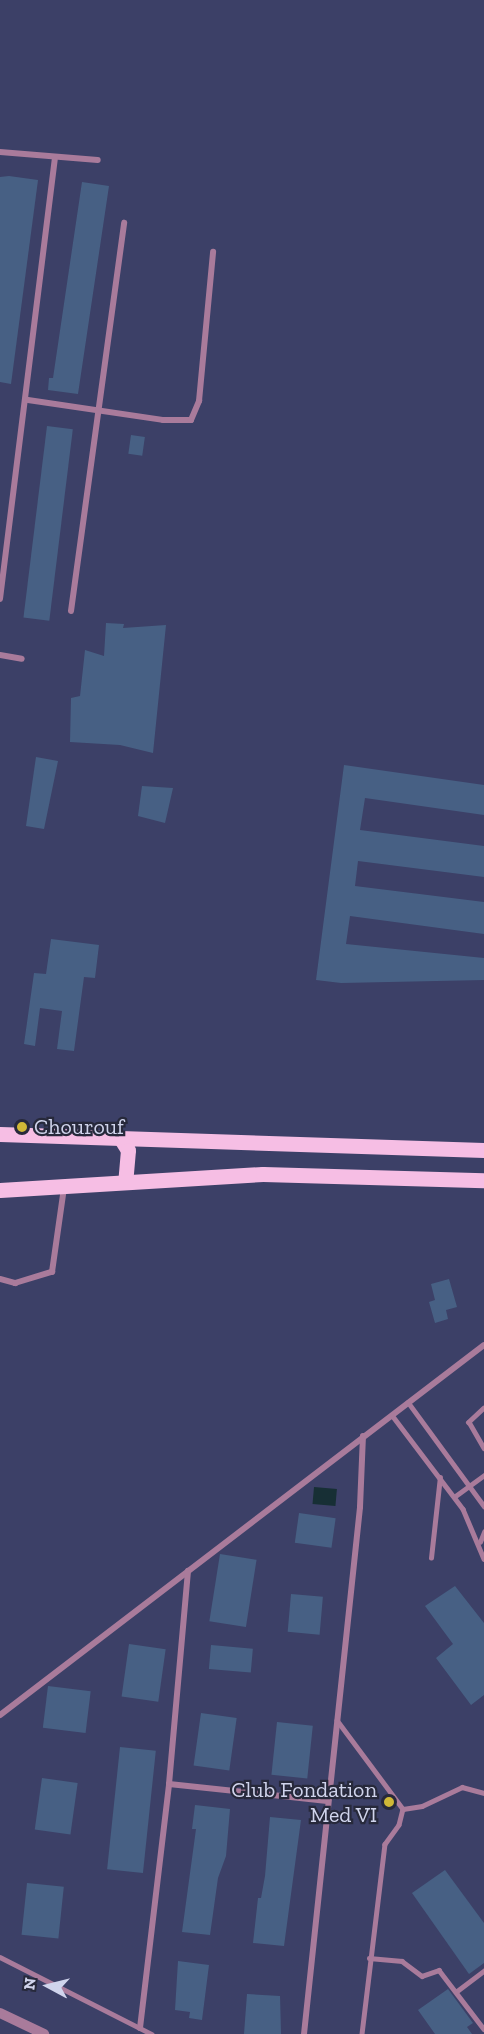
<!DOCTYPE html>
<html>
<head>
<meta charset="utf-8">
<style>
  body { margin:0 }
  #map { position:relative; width:484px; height:2034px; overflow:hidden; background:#3c4067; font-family:"Zilla Slab",serif }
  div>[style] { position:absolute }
  .water>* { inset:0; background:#172f35; transform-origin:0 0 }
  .building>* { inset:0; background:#476084; transform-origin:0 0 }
  .service>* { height:4.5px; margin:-2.25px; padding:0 2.25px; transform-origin:2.25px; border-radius:2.25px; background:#a97b9b }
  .minor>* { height:6px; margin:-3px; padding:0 3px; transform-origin:3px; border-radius:3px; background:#a97b9b }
  .tertiary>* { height:10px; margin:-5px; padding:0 5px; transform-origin:5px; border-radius:5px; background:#a97b9b }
  .primary>* { height:15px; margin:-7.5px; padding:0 7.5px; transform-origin:7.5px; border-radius:7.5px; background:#f6bee4 }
  .dots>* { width:16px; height:16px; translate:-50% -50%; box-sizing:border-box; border:3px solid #27293b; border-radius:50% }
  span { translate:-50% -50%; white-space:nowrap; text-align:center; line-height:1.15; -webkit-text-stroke:4.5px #27293b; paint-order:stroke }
  .poi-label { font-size:22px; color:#d0d4ec }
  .left { translate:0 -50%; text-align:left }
  .right { translate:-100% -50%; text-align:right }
  .north { position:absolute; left:18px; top:1956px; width:60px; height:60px; -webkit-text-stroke:4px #27293b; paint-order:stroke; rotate:277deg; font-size:16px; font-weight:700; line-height:24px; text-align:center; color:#d0d4ec }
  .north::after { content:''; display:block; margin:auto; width:21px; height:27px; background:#d0d4ec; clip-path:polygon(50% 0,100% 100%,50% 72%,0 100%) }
</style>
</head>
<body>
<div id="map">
  <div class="water">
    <i style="left:314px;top:1487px;width:23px;height:17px;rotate:5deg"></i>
  </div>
  <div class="building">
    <i style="clip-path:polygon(9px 176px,38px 180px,11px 384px,0 382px,0 177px)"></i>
    <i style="clip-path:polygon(82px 182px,109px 186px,78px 394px,48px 390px,49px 378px,53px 378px)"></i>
    <i style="left:47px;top:426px;width:26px;height:193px;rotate:7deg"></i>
    <i style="left:131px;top:435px;width:14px;height:19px;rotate:8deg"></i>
    <i style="clip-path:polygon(106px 623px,124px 624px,123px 628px,166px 625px,153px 753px,120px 745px,70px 742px,71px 698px,80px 696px,85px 650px,104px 656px)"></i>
    <i style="clip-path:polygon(36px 757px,58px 761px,44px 829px,26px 826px)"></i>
    <i style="clip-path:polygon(344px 765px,484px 785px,484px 815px,365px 798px,360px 830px,484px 846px,484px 877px,358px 861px,355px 886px,484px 902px,484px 934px,350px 916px,346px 944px,484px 958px,484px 980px,341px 983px,316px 980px)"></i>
    <i style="clip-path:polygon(142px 786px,173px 788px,165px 823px,138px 816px)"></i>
    <i style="clip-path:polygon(51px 939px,99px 945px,95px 978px,84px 977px,74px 1051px,57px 1049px,62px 1011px,40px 1008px,35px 1046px,24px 1044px,34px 973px,46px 974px)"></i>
    <i style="clip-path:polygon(449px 1279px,457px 1307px,446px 1310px,448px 1319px,435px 1323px,429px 1302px,435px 1300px,431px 1284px)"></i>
    <i style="left:299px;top:1513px;width:37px;height:30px;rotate:8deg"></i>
    <i style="left:220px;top:1554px;width:37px;height:68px;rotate:9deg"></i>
    <i style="clip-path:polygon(455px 1586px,484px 1623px,484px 1695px,471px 1705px,436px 1658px,453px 1644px,425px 1606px)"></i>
    <i style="left:291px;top:1594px;width:32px;height:38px;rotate:5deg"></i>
    <i style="left:129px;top:1644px;width:37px;height:53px;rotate:8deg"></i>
    <i style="left:211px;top:1645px;width:42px;height:24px;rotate:5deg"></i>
    <i style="left:48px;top:1686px;width:43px;height:42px;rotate:7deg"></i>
    <i style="left:201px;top:1713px;width:36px;height:53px;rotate:8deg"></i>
    <i style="left:277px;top:1722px;width:36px;height:53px;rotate:6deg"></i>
    <i style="left:120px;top:1747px;width:36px;height:123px;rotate:6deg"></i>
    <i style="left:42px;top:1778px;width:36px;height:52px;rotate:8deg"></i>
    <i style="clip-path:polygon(195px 1805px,230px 1809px,226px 1856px,218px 1878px,210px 1935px,182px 1932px,196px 1829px,192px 1829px)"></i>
    <i style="clip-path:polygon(270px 1817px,301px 1820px,284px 1946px,253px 1943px,258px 1898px,261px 1898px,265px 1876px)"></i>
    <i style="clip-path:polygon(445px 1870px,484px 1923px,484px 1963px,469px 1974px,412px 1893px)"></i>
    <i style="left:27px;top:1883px;width:37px;height:52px;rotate:6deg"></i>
    <i style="clip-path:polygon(178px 1961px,209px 1965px,202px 2020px,189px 2018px,190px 2012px,175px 2010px)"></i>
    <i style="clip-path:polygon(448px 1989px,473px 2023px,467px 2027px,472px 2034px,435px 2034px,418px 2010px)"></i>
    <i style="clip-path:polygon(247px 1994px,280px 1996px,281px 2034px,244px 2034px)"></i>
  </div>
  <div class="service">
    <i style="left:408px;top:1402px;width:129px;rotate:53.8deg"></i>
    <i style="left:484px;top:1408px;width:21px;rotate:137deg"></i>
    <i style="left:469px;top:1422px;width:30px;rotate:60deg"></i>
    <i style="left:392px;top:1415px;width:118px;rotate:52.9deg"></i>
    <i style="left:463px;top:1509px;width:54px;rotate:67.2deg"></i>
    <i style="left:454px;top:1497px;width:37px;rotate:-36deg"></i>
    <i style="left:480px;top:1542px;width:11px;rotate:-68deg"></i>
    <i style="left:431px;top:1558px;width:81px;rotate:-83.7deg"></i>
    <i style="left:337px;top:1720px;width:111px;rotate:53.4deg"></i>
    <i style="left:403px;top:1809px;width:16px;rotate:104deg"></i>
    <i style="left:399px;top:1825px;width:24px;rotate:126deg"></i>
    <i style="left:385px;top:1844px;width:191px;rotate:96.9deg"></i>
    <i style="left:403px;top:1809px;width:19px;rotate:-9deg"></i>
    <i style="left:422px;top:1806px;width:44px;rotate:-25.4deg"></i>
    <i style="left:462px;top:1787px;width:23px;rotate:15deg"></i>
    <i style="left:0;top:1957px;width:170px;rotate:26.9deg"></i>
    <i style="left:369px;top:1958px;width:33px;rotate:5deg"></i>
    <i style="left:402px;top:1961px;width:25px;rotate:37deg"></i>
    <i style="left:422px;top:1976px;width:18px;rotate:-19deg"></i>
    <i style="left:439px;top:1970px;width:74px;rotate:52.7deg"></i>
    <i style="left:457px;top:1991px;width:34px;rotate:-37deg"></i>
  </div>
  <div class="minor">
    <i style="left:0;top:152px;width:98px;rotate:4.7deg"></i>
    <i style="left:28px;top:400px;width:136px;rotate:8.4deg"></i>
    <i style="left:163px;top:420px;width:28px"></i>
    <i style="left:191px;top:420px;width:21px;rotate:-67deg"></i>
    <i style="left:199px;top:401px;width:150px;rotate:-84.6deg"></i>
    <i style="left:0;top:599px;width:443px;rotate:-82.9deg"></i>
    <i style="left:71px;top:611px;width:392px;rotate:-82.2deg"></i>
    <i style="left:0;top:655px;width:22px;rotate:10deg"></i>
    <i style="left:0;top:1279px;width:16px;rotate:15deg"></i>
    <i style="left:15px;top:1283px;width:39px;rotate:-17deg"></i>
    <i style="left:52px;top:1272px;width:85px;rotate:-81.9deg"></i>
    <i style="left:0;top:1715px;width:609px;rotate:-37.4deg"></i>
    <i style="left:169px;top:1784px;width:159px;rotate:6.1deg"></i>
    <i style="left:140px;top:2028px;width:246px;rotate:-83.2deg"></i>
    <i style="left:169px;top:1784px;width:214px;rotate:-84.9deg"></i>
    <i style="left:304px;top:2034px;width:530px;rotate:-83.93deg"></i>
    <i style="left:360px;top:1507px;width:71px;rotate:-87.6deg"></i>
  </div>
  <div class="tertiary">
    <i style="left:0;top:2013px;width:49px;rotate:25.5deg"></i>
  </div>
  <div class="primary">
    <i style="left:0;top:1134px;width:484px;rotate:1.9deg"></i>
    <i style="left:121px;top:1139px;width:13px;rotate:58deg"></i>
    <i style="left:128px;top:1150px;width:32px;rotate:95deg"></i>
    <i style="left:0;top:1190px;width:263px;rotate:-3.5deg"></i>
    <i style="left:263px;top:1174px;width:221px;rotate:1.6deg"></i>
  </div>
  <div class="dots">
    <i style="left:22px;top:1127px;background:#d0b837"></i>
    <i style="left:389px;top:1802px;background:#d0b837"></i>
  </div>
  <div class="poi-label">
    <span class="left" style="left:34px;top:1127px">Chourouf</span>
    <span class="right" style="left:377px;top:1802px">Club Fondation<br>Med VI</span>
  </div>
  <div class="north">N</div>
</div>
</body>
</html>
